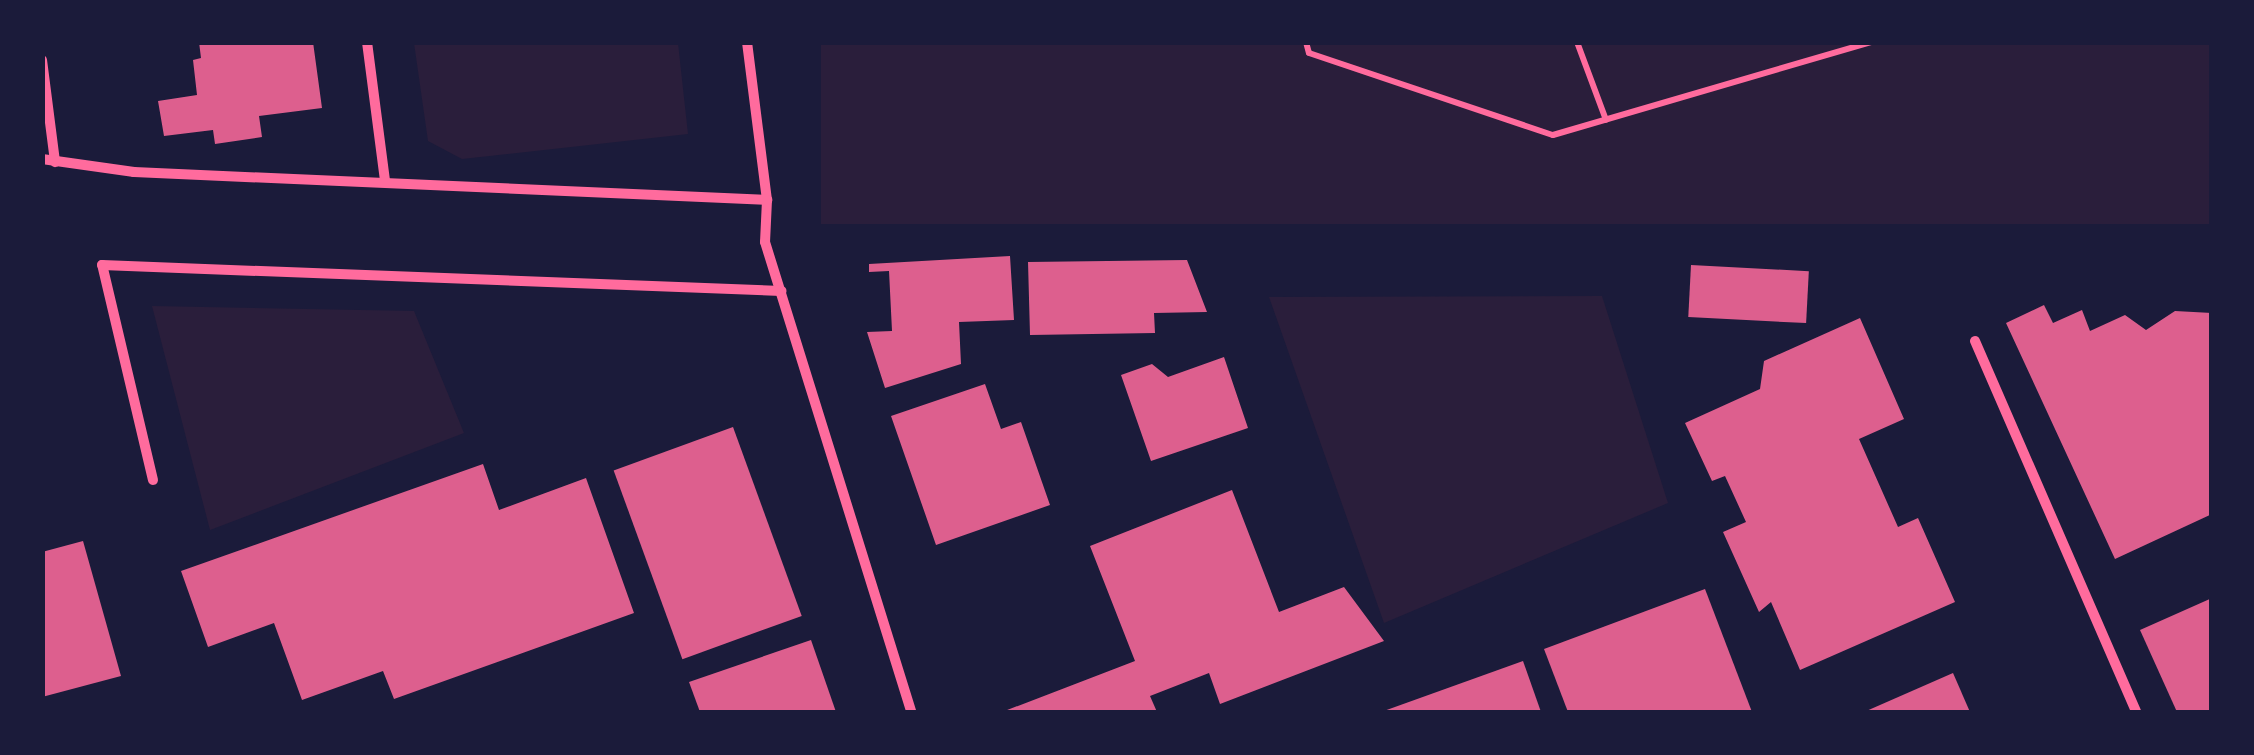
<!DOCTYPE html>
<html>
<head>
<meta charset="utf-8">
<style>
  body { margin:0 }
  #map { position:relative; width:2254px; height:755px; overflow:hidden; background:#1b1b3a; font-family:Roboto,sans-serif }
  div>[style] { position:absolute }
  .green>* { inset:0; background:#2a1e3b; transform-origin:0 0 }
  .building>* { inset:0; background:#dd5f8e; transform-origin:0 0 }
  .path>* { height:6px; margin:-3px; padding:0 3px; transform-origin:3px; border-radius:3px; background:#ff6b9d }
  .minor>* { height:10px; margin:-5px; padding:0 5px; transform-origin:5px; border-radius:5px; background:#ff6b9d }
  span { translate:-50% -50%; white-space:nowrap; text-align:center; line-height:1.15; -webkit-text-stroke:8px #1b1b3a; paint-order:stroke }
  .frame { position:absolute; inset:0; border:45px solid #1b1b3a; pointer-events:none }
</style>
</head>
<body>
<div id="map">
  <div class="green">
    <i style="clip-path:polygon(414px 43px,678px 43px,688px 134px,462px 159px,428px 141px)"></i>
    <i style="left:821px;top:43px;width:1390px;height:181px"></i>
    <i style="clip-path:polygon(1602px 296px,1668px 503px,1384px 623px,1269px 297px)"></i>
    <i style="clip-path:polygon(152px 306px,414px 311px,464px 433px,210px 530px)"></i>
  </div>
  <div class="building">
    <i style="clip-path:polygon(199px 42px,313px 42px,322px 108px,259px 116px,262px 137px,215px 144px,213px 130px,164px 136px,158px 101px,197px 95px,193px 60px,201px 58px)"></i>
    <i style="clip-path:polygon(1010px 256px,1014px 320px,959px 322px,961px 364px,885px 388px,867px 332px,892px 331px,889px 271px,869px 272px,869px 264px)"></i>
    <i style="clip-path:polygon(1187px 260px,1207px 312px,1154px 313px,1155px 333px,1030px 335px,1028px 262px)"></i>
    <i style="left:1691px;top:265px;width:118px;height:52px;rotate:3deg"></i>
    <i style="clip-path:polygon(2044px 305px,2053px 323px,2082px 310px,2090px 331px,2125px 315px,2146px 330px,2175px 311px,2212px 313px,2212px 514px,2115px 559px,2006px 323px)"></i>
    <i style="clip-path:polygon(1860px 318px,1904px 419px,1859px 439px,1898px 527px,1918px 518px,1955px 602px,1800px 670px,1771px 602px,1759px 612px,1723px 532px,1746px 522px,1725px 476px,1712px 481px,1685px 423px,1760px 389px,1764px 361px)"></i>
    <i style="clip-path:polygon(1224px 357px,1248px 428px,1151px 461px,1121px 375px,1152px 364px,1168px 377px)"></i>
    <i style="clip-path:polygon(985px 384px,1001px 429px,1021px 422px,1050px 505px,936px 545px,891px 416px)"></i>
    <i style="left:733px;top:427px;width:201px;height:127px;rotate:70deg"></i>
    <i style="clip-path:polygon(483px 464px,499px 510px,586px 478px,634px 613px,394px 699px,383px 671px,302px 700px,274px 623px,208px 647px,181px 571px)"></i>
    <i style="clip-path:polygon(1232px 490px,1279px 612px,1344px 587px,1384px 641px,1220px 704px,1209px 673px,1150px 696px,1157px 712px,1002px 712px,1135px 661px,1090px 546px)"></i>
    <i style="clip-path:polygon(83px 541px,121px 676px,42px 697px,42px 552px)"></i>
    <i style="clip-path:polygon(1705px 589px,1752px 712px,1568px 712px,1544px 649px)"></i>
    <i style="clip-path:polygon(2212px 598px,2212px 712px,2177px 712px,2140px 630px)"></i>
    <i style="clip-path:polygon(811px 640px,836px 712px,700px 712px,689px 682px)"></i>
    <i style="clip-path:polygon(1523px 661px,1541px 712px,1381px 712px)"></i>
    <i style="clip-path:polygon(1953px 673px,1970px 712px,1864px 712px)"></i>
  </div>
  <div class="path">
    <i style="left:1306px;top:42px;width:11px;rotate:75deg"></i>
    <i style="left:1309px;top:53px;width:257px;rotate:18.6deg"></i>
    <i style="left:1553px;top:135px;width:332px;rotate:-16.3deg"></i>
    <i style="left:1577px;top:42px;width:83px;rotate:69.6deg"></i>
  </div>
  <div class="minor">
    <i style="left:367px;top:42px;width:140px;rotate:82.6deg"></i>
    <i style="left:747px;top:42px;width:159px;rotate:82.8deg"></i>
    <i style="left:767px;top:200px;width:42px;rotate:92.7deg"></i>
    <i style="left:765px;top:242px;width:492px;rotate:72.7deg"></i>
    <i style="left:42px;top:60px;width:103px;rotate:82.7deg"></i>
    <i style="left:42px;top:159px;width:93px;rotate:8deg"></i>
    <i style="left:134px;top:172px;width:634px;rotate:2.53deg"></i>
    <i style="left:1975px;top:341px;width:404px;rotate:66.5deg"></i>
    <i style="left:153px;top:480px;width:221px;rotate:-103.3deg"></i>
    <i style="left:102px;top:265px;width:680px;rotate:2.19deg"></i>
  </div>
  <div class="frame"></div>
</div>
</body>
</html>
